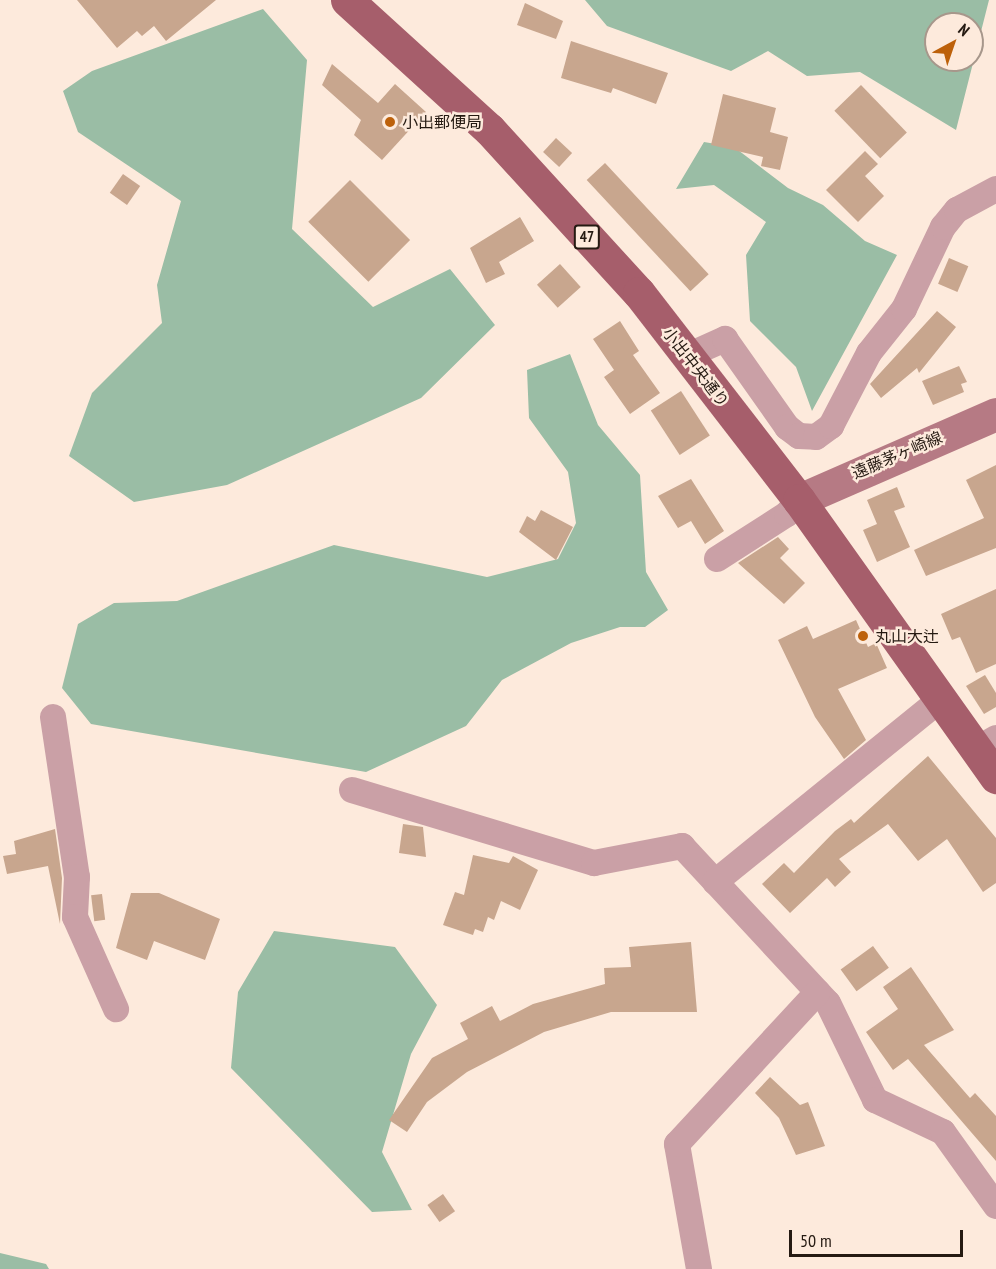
<!DOCTYPE html>
<html>
<head>
<meta charset="utf-8">
<style>
  body { margin:0 }
  #map { position:relative; width:996px; height:1269px; overflow:hidden; background:#fdeadc; font-family:"PT Sans Narrow","Noto Sans JP",sans-serif }
  div>[style] { position:absolute }
  .forest>* { inset:0; background:#9abda5 }
  .building>* { inset:0; background:#c8a68e; transform-origin:0 0 }
  .minor>* { height:26px; margin:-13px; padding:0 13px; transform-origin:13px; border-radius:13px; background:#caa0a6 }
  .secondary>* { height:33px; margin:-16.5px; padding:0 16.5px; transform-origin:16.5px; border-radius:16.5px; background:#b67a84 }
  .primary>* { height:33px; margin:-16.5px; padding:0 16.5px; transform-origin:16.5px; border-radius:16.5px; background:#a65e6b }
  .dots>* { width:16px; height:16px; translate:-50% -50%; box-sizing:border-box; border:3px solid #fdeadc; border-radius:50% }
  span { translate:-50% -50%; white-space:nowrap; text-align:center; line-height:1.15; -webkit-text-stroke:5px #fdeadc; paint-order:stroke }
  .shield-label span { padding:2px 4px; background:#fdeadc; border:2px solid; border-radius:4px; -webkit-text-stroke-width:0 }
  .shield-label { font-size:15px; color:#251a12; font-weight:700 }
  .poi-label { font-size:16px; color:#251a12 }
  .left { translate:0 -50%; text-align:left }
  .street-label { font-size:16px; color:#251a12 }
  .north { position:absolute; left:924px; top:12px; width:60px; height:60px; box-sizing:border-box; background:#fdeadc; border:2px solid #a7978b; border-radius:50%; rotate:40deg; font-size:16px; font-weight:700; line-height:24px; text-align:center; color:#251a12 }
  .north::after { content:''; display:block; margin:auto; width:21px; height:27px; background:#bd610b; clip-path:polygon(50% 0,100% 100%,50% 72%,0 100%) }
  .scale { position:absolute; left:789px; top:1230px; width:174px; height:27px; box-sizing:border-box; border:3px solid #251a12; border-top:0; padding-left:8px; font-size:18px; line-height:21px; white-space:nowrap; color:#251a12; -webkit-text-stroke:4px #fdeadc; paint-order:stroke }
</style>
</head>
<body>
<div id="map">
  <div class="forest">
    <i style="clip-path:polygon(evenodd,585px 0,989px 0,956px 130px,860px 72px,807px 76px,768px 51px,731px 71px,607px 26px,585px 0,936px 24px,972px 24px,972px 60px,936px 60px,936px 24px)"></i>
    <i style="clip-path:polygon(263px 9px,307px 60px,292px 229px,373px 307px,450px 269px,495px 325px,421px 398px,227px 485px,134px 502px,69px 456px,92px 393px,162px 323px,157px 285px,181px 201px,78px 132px,63px 91px,92px 71px)"></i>
    <i style="clip-path:polygon(704px 142px,734px 147px,788px 188px,823px 205px,865px 241px,897px 255px,812px 411px,796px 367px,750px 321px,746px 255px,766px 222px,714px 185px,676px 189px)"></i>
    <i style="clip-path:polygon(570px 354px,598px 425px,640px 475px,646px 572px,668px 610px,645px 627px,620px 627px,571px 643px,502px 680px,466px 726px,366px 772px,91px 724px,62px 688px,78px 624px,114px 603px,177px 601px,334px 545px,487px 577px,558px 559px,576px 523px,568px 472px,529px 418px,527px 370px)"></i>
    <i style="clip-path:polygon(274px 931px,395px 947px,437px 1005px,411px 1054px,382px 1152px,412px 1210px,372px 1212px,231px 1068px,238px 992px)"></i>
    <i style="clip-path:polygon(0 1253px,46px 1264px,49px 1269px,0 1269px)"></i>
  </div>
  <div class="building">
    <i style="clip-path:polygon(77px 0,216px 0,166px 41px,154px 26px,142px 36px,137px 31px,117px 48px)"></i>
    <i style="clip-path:polygon(525px 3px,563px 21px,556px 39px,517px 25px)"></i>
    <i style="clip-path:polygon(571px 41px,668px 73px,656px 104px,613px 88px,611px 93px,561px 78px)"></i>
    <i style="clip-path:polygon(332px 64px,378px 103px,395px 84px,426px 112px,382px 160px,354px 135px,361px 120px,322px 85px)"></i>
    <i style="left:861px;top:85px;width:66px;height:37px;rotate:46deg"></i>
    <i style="clip-path:polygon(723px 94px,776px 108px,770px 132px,788px 137px,780px 170px,761px 166px,763px 157px,711px 145px)"></i>
    <i style="left:556px;top:138px;width:22px;height:19px;rotate:43deg"></i>
    <i style="clip-path:polygon(865px 151px,878px 164px,865px 176px,884px 196px,858px 222px,826px 190px)"></i>
    <i style="left:605px;top:163px;width:152px;height:25px;rotate:47deg"></i>
    <i style="left:123px;top:174px;width:21px;height:23px;rotate:35deg"></i>
    <i style="left:350px;top:180px;width:85px;height:59px;rotate:45deg"></i>
    <i style="clip-path:polygon(520px 217px,534px 241px,499px 262px,505px 274px,486px 283px,470px 248px)"></i>
    <i style="left:949px;top:258px;width:21px;height:28px;rotate:23deg"></i>
    <i style="left:560px;top:264px;width:31px;height:31px;rotate:48deg"></i>
    <i style="clip-path:polygon(937px 311px,956px 327px,919px 373px,917px 368px,881px 398px,870px 384px)"></i>
    <i style="clip-path:polygon(620px 321px,639px 351px,633px 355px,660px 393px,630px 414px,604px 377px,614px 370px,593px 339px)"></i>
    <i style="clip-path:polygon(959px 366px,967px 382px,961px 384px,964px 392px,933px 405px,922px 381px)"></i>
    <i style="left:681px;top:391px;width:53px;height:36px;rotate:57deg"></i>
    <i style="clip-path:polygon(996px 465px,996px 548px,926px 576px,914px 550px,984px 518px,966px 480px)"></i>
    <i style="clip-path:polygon(691px 479px,724px 531px,705px 544px,691px 521px,678px 528px,658px 496px)"></i>
    <i style="clip-path:polygon(897px 487px,905px 507px,894px 511px,910px 547px,877px 562px,863px 530px,877px 524px,867px 500px)"></i>
    <i style="clip-path:polygon(541px 510px,573px 527px,556px 560px,519px 532px,527px 516px,535px 521px)"></i>
    <i style="clip-path:polygon(778px 537px,789px 549px,780px 558px,805px 583px,784px 604px,738px 563px)"></i>
    <i style="clip-path:polygon(996px 589px,996px 664px,976px 673px,960px 637px,952px 640px,941px 614px)"></i>
    <i style="clip-path:polygon(856px 620px,868px 647px,876px 643px,887px 668px,838px 689px,866px 740px,844px 759px,815px 717px,778px 640px,807px 626px,813px 639px)"></i>
    <i style="clip-path:polygon(985px 675px,996px 693px,996px 707px,984px 714px,966px 686px)"></i>
    <i style="clip-path:polygon(928px 756px,996px 838px,996px 883px,983px 892px,947px 839px,918px 861px,888px 824px,839px 859px,851px 872px,835px 887px,827px 878px,790px 913px,762px 884px,784px 863px,794px 873px,835px 831px,851px 819px,854px 823px)"></i>
    <i style="clip-path:polygon(403px 824px,423px 827px,426px 857px,399px 853px)"></i>
    <i style="clip-path:polygon(55px 829px,62px 878px,60px 924px,48px 866px,7px 874px,3px 856px,16px 854px,14px 841px)"></i>
    <i style="clip-path:polygon(473px 855px,509px 863px,513px 856px,538px 870px,520px 910px,501px 901px,494px 920px,488px 917px,483px 932px,475px 929px,473px 935px,443px 925px,455px 892px,464px 895px)"></i>
    <i style="clip-path:polygon(131px 893px,159px 893px,220px 919px,205px 960px,154px 941px,147px 960px,116px 948px)"></i>
    <i style="left:102px;top:894px;width:26px;height:11px;rotate:83deg"></i>
    <i style="clip-path:polygon(691px 942px,697px 1012px,611px 1012px,544px 1032px,467px 1072px,427px 1102px,407px 1132px,389px 1120px,432px 1058px,468px 1039px,460px 1023px,492px 1006px,500px 1021px,533px 1004px,605px 984px,604px 968px,631px 967px,629px 947px)"></i>
    <i style="left:873px;top:946px;width:27px;height:40px;rotate:54deg"></i>
    <i style="clip-path:polygon(911px 967px,954px 1030px,924px 1045px,970px 1098px,975px 1093px,996px 1116px,996px 1161px,908px 1059px,893px 1070px,866px 1032px,898px 1009px,883px 987px)"></i>
    <i style="clip-path:polygon(770px 1077px,800px 1105px,808px 1102px,825px 1146px,796px 1155px,779px 1118px,755px 1093px)"></i>
    <i style="left:443px;top:1194px;width:21px;height:19px;rotate:55deg"></i>
  </div>
  <div class="minor">
    <i style="left:687px;top:356px;width:42px;rotate:-24.1deg"></i>
    <i style="left:725px;top:339px;width:108px;rotate:54.8deg"></i>
    <i style="left:787px;top:427px;width:15px;rotate:37deg"></i>
    <i style="left:799px;top:436px;width:17px;rotate:3deg"></i>
    <i style="left:816px;top:437px;width:19px;rotate:-36deg"></i>
    <i style="left:831px;top:426px;width:82px;rotate:-62.5deg"></i>
    <i style="left:869px;top:353px;width:56px;rotate:-51.5deg"></i>
    <i style="left:904px;top:309px;width:91px;rotate:-64.6deg"></i>
    <i style="left:943px;top:227px;width:22px;rotate:-51deg"></i>
    <i style="left:957px;top:210px;width:44px;rotate:-28.3deg"></i>
    <i style="left:717px;top:559px;width:83px;rotate:-32.7deg"></i>
    <i style="left:787px;top:514px;width:18px;rotate:-49deg"></i>
    <i style="left:53px;top:717px;width:162px;rotate:81.5deg"></i>
    <i style="left:77px;top:877px;width:40px;rotate:92.9deg"></i>
    <i style="left:75px;top:917px;width:101px;rotate:66deg"></i>
    <i style="left:977px;top:749px;width:22px;rotate:-30deg"></i>
    <i style="left:352px;top:790px;width:253px;rotate:16.8deg"></i>
    <i style="left:594px;top:863px;width:90px;rotate:-10.9deg"></i>
    <i style="left:682px;top:846px;width:214px;rotate:47.1deg"></i>
    <i style="left:828px;top:1003px;width:108px;rotate:64.1deg"></i>
    <i style="left:875px;top:1100px;width:75px;rotate:25.2deg"></i>
    <i style="left:943px;top:1132px;width:91px;rotate:54.4deg"></i>
    <i style="left:715px;top:882px;width:291px;rotate:-39deg"></i>
    <i style="left:699px;top:1269px;width:127px;rotate:-100deg"></i>
    <i style="left:677px;top:1144px;width:207px;rotate:-47.2deg"></i>
  </div>
  <div class="secondary">
    <i style="left:799px;top:500px;width:215px;rotate:-23.6deg"></i>
  </div>
  <div class="primary">
    <i style="left:347px;top:0;width:192px;rotate:42.3deg"></i>
    <i style="left:489px;top:129px;width:222px;rotate:47.6deg"></i>
    <i style="left:639px;top:293px;width:262px;rotate:52.3deg"></i>
    <i style="left:799px;top:500px;width:340px;rotate:54.6deg"></i>
  </div>
  <div class="dots">
    <i style="left:390px;top:122px;background:#bd610b"></i>
    <i style="left:863px;top:636px;background:#bd610b"></i>
  </div>
  <div class="shield-label">
    <span style="left:587px;top:237px">47</span>
  </div>
  <div class="poi-label">
    <span class="left" style="left:402px;top:122px">小出郵便局</span>
    <span class="left" style="left:875px;top:636px">丸山大辻</span>
  </div>
  <div class="street-label">
    <span style="left:696px;top:367px;rotate:52deg">小出中央通り</span>
    <span style="left:897px;top:455px;rotate:-23deg">遠藤茅ヶ崎線</span>
  </div>
  <div class="north">N</div>
  <div class="scale">50 m</div>
</div>
</body>
</html>
